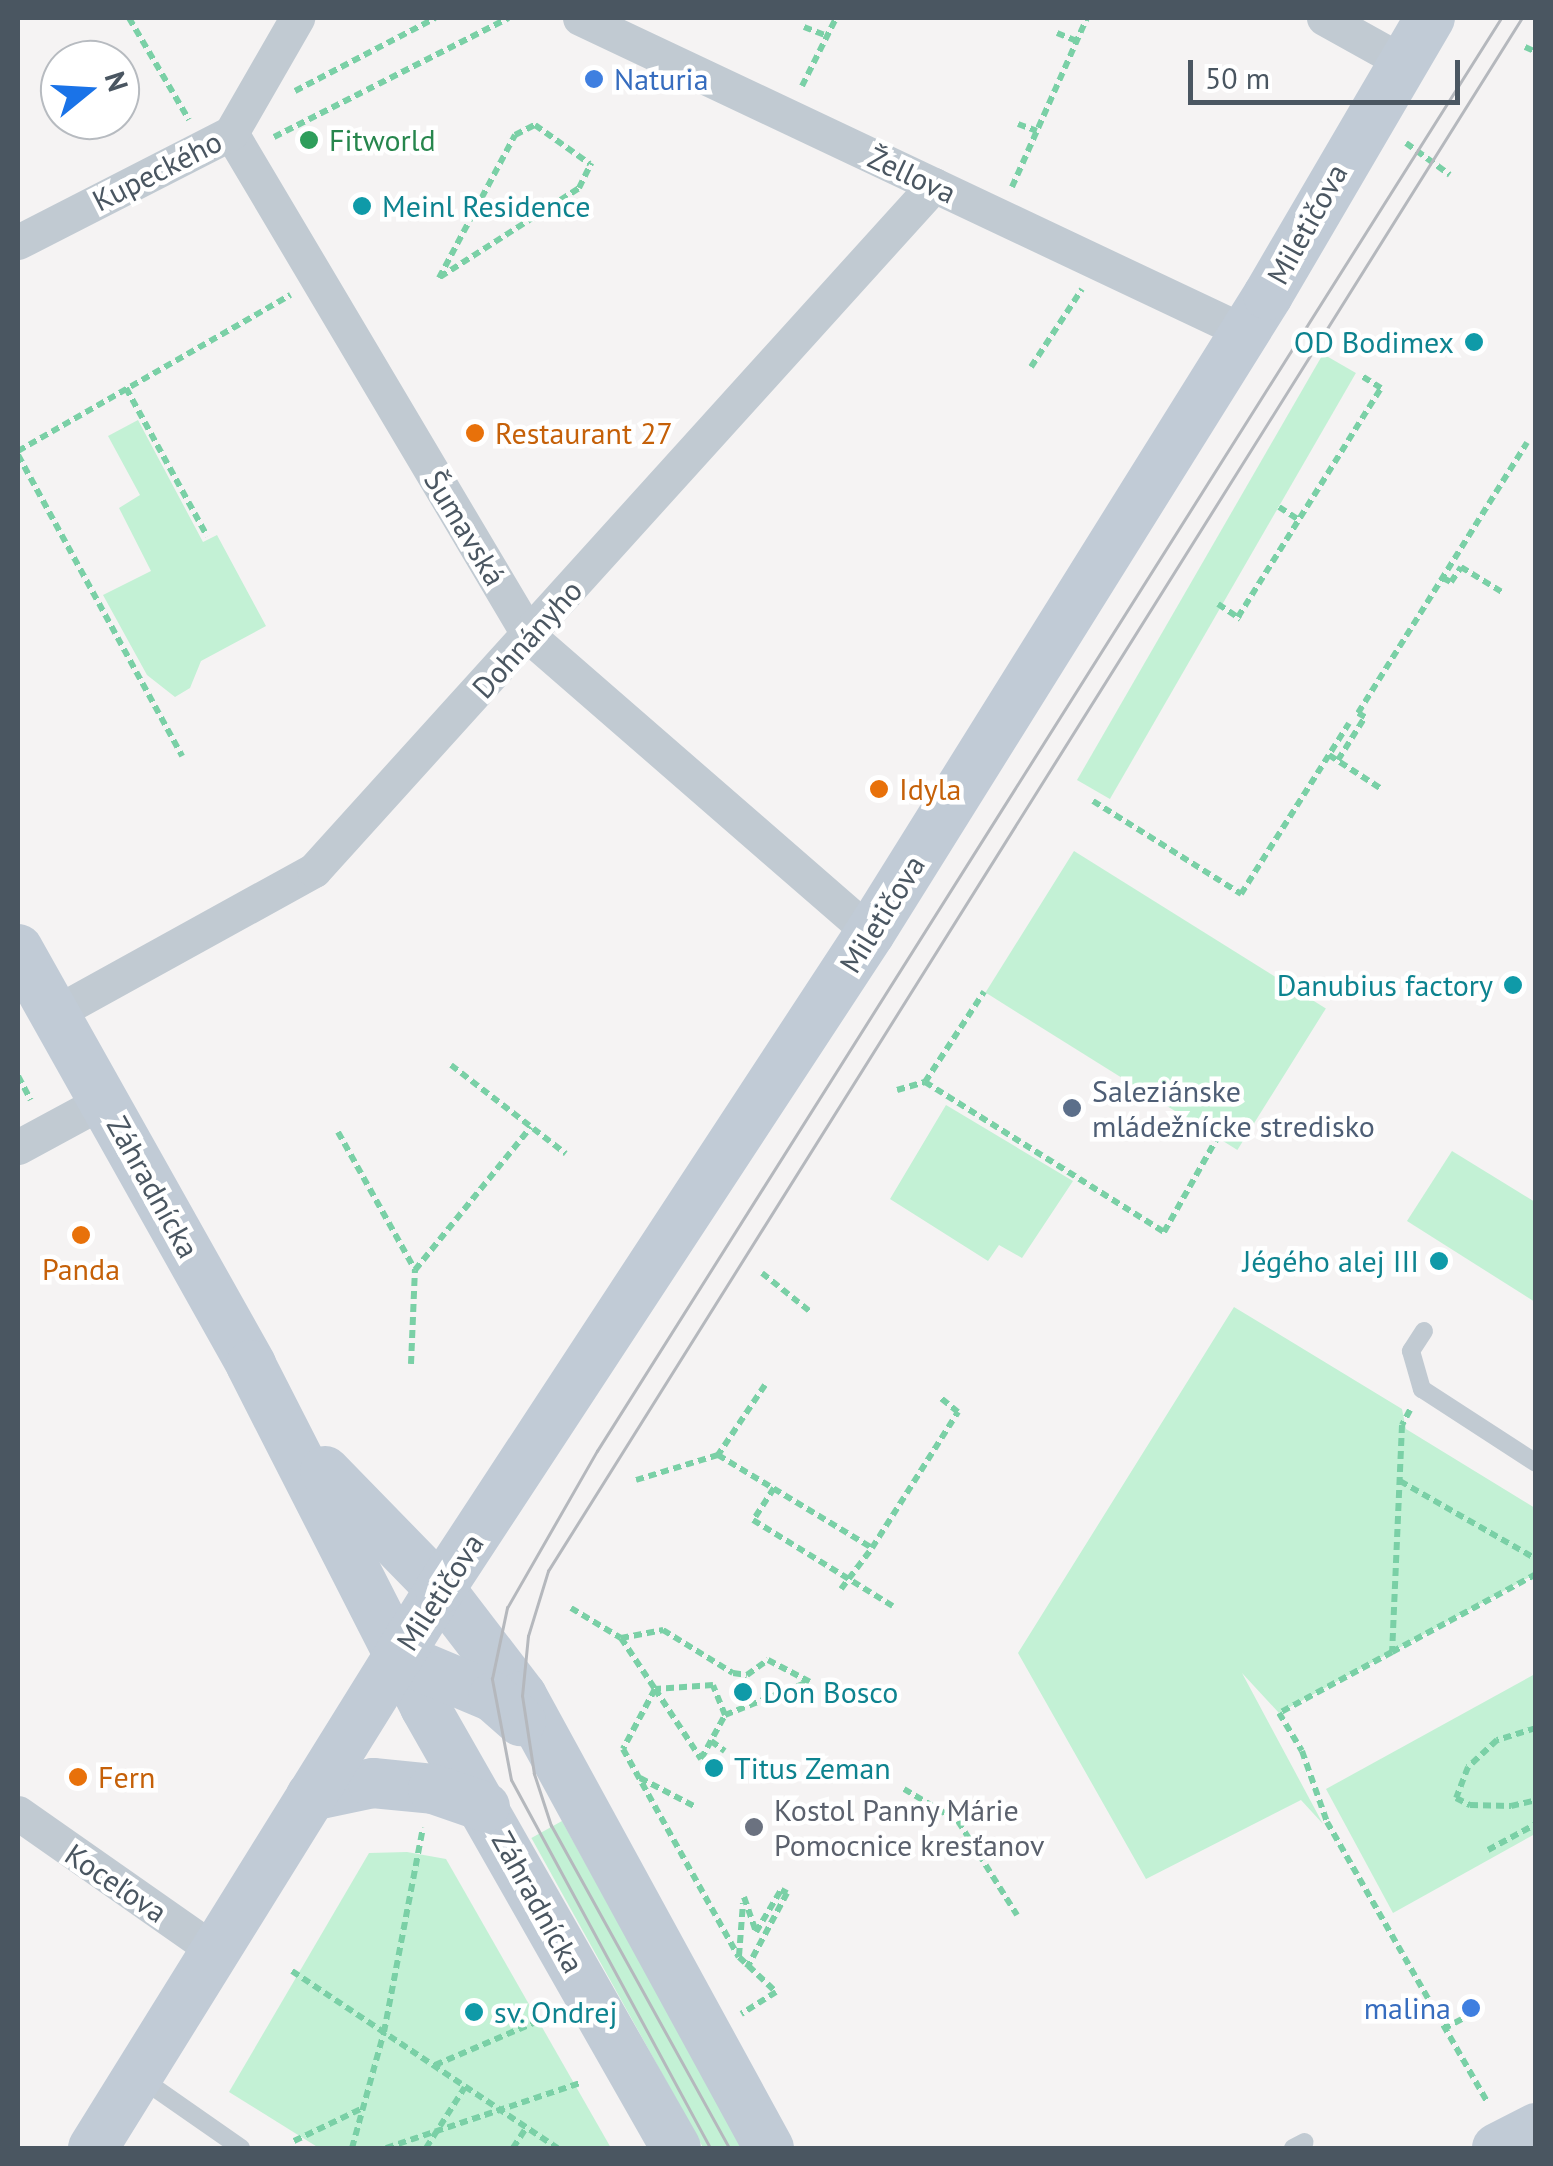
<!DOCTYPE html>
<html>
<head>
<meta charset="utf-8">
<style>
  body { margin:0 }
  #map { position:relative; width:1553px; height:2166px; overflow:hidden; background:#f5f3f3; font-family:"PT Sans",sans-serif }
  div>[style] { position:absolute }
  .green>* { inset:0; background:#c3f1d5; transform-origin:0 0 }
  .path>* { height:6px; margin-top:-3px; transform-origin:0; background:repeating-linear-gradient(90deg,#7ad0a6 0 8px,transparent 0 13px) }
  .lane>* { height:18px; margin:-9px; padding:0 9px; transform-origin:9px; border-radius:9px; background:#c1cad2 }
  .street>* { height:35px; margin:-17.5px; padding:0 17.5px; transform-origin:17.5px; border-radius:17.5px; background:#c1cad2 }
  .secondary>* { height:50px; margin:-25px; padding:0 25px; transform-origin:25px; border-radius:25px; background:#c1cbd6 }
  .tram>* { height:2.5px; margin:-1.25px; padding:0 1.25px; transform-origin:1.25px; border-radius:1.25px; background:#b5b8bd }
  .dots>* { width:28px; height:28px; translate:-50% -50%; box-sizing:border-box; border:5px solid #fff; border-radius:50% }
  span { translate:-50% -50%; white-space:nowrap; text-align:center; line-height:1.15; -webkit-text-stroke:9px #fff; paint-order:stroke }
  .shop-label { font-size:30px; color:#366cbe }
  .left { translate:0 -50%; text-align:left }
  .right { translate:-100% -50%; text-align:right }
  .leisure-label { font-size:30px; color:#27864d }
  .street-label { font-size:30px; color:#4a5661 }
  .culture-label { font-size:30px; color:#0d838f }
  .food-label { font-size:30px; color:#c56008 }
  .service-label { font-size:30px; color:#4e5e75 }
  .worship-label { font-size:30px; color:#5b616d }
  .frame { position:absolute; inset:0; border:20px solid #4a5661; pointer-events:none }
  .north { position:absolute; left:40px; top:40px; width:100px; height:100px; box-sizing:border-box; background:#fff; border:2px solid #b7bbc0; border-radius:50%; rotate:72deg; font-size:28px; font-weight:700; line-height:40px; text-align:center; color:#4a5661 }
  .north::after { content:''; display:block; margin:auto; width:35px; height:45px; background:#1a73e8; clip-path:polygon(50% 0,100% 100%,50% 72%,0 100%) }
  .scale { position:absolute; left:1188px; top:60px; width:272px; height:45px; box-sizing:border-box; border:5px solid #4a5661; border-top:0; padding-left:12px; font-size:30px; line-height:35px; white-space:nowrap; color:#4a5661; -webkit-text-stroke:8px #fff; paint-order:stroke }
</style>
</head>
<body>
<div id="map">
  <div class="green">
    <i style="left:1323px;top:354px;width:38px;height:492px;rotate:30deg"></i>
    <i style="clip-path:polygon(138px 420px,203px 542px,217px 535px,266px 626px,201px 661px,190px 688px,175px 697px,147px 675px,103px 595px,151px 571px,119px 508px,140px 495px,108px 436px)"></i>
    <i style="left:1074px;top:851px;width:297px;height:167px;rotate:32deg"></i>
    <i style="clip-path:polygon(946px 1105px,1073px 1181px,1022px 1258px,999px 1245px,988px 1261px,890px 1199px)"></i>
    <i style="clip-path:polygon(1452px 1151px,1535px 1202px,1535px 1302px,1407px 1221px)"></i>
    <i style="clip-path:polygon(1234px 1307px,1402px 1409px,1406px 1429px,1535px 1508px,1535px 1574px,1279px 1713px,1242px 1673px,1323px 1824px,1301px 1800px,1146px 1879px,1018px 1653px)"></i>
    <i style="clip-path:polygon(1535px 1674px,1535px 1834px,1393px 1913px,1326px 1789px)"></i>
    <i style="left:562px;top:1821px;width:373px;height:35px;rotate:61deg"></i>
    <i style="clip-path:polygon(407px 1852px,446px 1859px,611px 2148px,319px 2148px,229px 2092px,369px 1853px)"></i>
  </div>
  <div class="path">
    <i style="left:129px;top:18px;width:118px;rotate:59.5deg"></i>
    <i style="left:804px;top:27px;width:25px;rotate:21deg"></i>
    <i style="left:1057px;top:33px;width:22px;rotate:22deg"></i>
    <i style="left:1525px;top:47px;width:12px;rotate:24deg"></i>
    <i style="left:802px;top:86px;width:76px;rotate:-63.4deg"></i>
    <i style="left:295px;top:91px;width:158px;rotate:-27.5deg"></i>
    <i style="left:1018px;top:124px;width:20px;rotate:20deg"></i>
    <i style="left:274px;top:137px;width:263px;rotate:-26.9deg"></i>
    <i style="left:1406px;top:143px;width:54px;rotate:36deg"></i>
    <i style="left:1012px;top:187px;width:185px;rotate:-66.1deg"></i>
    <i style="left:440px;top:277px;width:165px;rotate:-32.6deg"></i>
    <i style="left:579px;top:188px;width:28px;rotate:-64deg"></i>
    <i style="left:439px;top:278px;width:162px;rotate:-62deg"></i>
    <i style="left:515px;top:135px;width:22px;rotate:-27deg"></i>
    <i style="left:535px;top:125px;width:67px;rotate:35.3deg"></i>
    <i style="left:1031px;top:367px;width:93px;rotate:-56.8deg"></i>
    <i style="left:126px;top:388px;width:169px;rotate:61.3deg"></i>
    <i style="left:18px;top:451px;width:314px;rotate:-29.8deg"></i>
    <i style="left:18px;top:455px;width:343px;rotate:61.4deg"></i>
    <i style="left:1279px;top:507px;width:24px;rotate:33deg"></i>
    <i style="left:1443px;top:578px;width:9px;rotate:27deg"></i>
    <i style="left:1451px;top:582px;width:18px;rotate:-56deg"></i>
    <i style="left:1461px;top:567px;width:48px;rotate:31.4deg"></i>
    <i style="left:1218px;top:604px;width:27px;rotate:34deg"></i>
    <i style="left:1238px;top:617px;width:270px;rotate:-58deg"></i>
    <i style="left:1381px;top:388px;width:22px;rotate:-148deg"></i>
    <i style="left:1329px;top:755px;width:61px;rotate:32.9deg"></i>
    <i style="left:1338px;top:760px;width:51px;rotate:-57.9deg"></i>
    <i style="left:1365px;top:717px;width:8px;rotate:-150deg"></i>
    <i style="left:1358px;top:713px;width:319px;rotate:-58deg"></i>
    <i style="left:1093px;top:801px;width:175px;rotate:32.1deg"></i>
    <i style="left:1241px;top:894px;width:202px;rotate:-57.7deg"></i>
    <i style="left:451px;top:1065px;width:145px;rotate:37.7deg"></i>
    <i style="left:18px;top:1076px;width:27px;rotate:62deg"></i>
    <i style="left:925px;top:1082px;width:282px;rotate:32.1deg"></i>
    <i style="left:1164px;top:1232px;width:114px;rotate:-60.5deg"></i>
    <i style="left:897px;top:1090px;width:29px;rotate:-16deg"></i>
    <i style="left:925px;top:1082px;width:108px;rotate:-56.8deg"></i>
    <i style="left:338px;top:1132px;width:158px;rotate:60.8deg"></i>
    <i style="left:762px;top:1273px;width:64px;rotate:38.7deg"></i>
    <i style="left:411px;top:1364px;width:94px;rotate:-87.6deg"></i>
    <i style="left:415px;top:1270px;width:184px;rotate:-51deg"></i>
    <i style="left:765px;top:1385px;width:84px;rotate:123.9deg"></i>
    <i style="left:718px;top:1455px;width:180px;rotate:31.1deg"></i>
    <i style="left:872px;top:1548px;width:161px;rotate:-57.7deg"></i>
    <i style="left:958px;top:1412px;width:22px;rotate:-141deg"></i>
    <i style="left:1410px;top:1410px;width:17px;rotate:118deg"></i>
    <i style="left:1402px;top:1425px;width:227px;rotate:92.5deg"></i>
    <i style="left:1392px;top:1652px;width:128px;rotate:151.6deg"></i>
    <i style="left:1279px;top:1713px;width:44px;rotate:58.8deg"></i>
    <i style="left:1302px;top:1751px;width:75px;rotate:70.6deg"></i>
    <i style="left:1327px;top:1822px;width:322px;rotate:60.2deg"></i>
    <i style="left:636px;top:1480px;width:86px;rotate:-17deg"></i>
    <i style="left:1400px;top:1481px;width:157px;rotate:29.8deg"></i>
    <i style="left:774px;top:1488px;width:38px;rotate:123deg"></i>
    <i style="left:753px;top:1520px;width:164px;rotate:31.6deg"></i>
    <i style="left:841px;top:1589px;width:51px;rotate:-52.9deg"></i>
    <i style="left:571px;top:1608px;width:58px;rotate:31deg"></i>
    <i style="left:621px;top:1638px;width:61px;rotate:56.3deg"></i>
    <i style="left:655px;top:1689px;width:84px;rotate:56.7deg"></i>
    <i style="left:701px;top:1759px;width:50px;rotate:-61.4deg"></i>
    <i style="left:725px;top:1715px;width:32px;rotate:-112deg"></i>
    <i style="left:713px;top:1685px;width:58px;rotate:176.1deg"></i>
    <i style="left:655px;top:1689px;width:68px;rotate:118.1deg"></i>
    <i style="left:623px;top:1749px;width:238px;rotate:60.9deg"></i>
    <i style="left:739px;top:1957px;width:51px;rotate:43.4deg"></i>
    <i style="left:776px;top:1992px;width:41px;rotate:147.8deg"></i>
    <i style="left:621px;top:1638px;width:43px;rotate:-10.8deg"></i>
    <i style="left:663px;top:1630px;width:82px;rotate:31.6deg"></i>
    <i style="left:733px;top:1673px;width:14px;rotate:8deg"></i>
    <i style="left:747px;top:1675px;width:26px;rotate:-36deg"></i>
    <i style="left:768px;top:1660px;width:47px;rotate:27.6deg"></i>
    <i style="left:1392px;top:1652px;width:164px;rotate:-28.4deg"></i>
    <i style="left:725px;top:1715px;width:89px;rotate:-21.7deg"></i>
    <i style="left:1536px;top:1728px;width:41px;rotate:162.9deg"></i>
    <i style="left:1497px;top:1740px;width:40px;rotate:137deg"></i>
    <i style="left:1468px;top:1767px;width:33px;rotate:111deg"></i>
    <i style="left:1456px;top:1798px;width:16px;rotate:27deg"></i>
    <i style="left:1470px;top:1805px;width:41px;rotate:1.4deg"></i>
    <i style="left:1511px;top:1806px;width:26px;rotate:-13deg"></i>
    <i style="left:711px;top:1741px;width:17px;rotate:36deg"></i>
    <i style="left:640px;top:1778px;width:61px;rotate:27.4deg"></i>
    <i style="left:904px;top:1789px;width:63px;rotate:30.7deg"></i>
    <i style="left:958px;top:1821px;width:111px;rotate:57.9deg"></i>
    <i style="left:1488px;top:1850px;width:55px;rotate:-28.4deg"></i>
    <i style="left:744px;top:1897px;width:37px;rotate:71deg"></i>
    <i style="left:756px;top:1932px;width:49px;rotate:-59.2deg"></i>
    <i style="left:781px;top:1890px;width:7px;rotate:27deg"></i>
    <i style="left:787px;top:1893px;width:85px;rotate:118.1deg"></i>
    <i style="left:739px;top:1956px;width:53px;rotate:-85.7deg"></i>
    <i style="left:292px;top:1971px;width:319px;rotate:33.7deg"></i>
    <i style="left:1443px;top:2029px;width:26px;rotate:-28deg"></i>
    <i style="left:435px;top:2065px;width:120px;rotate:-23.1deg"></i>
    <i style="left:294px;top:2141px;width:76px;rotate:-25.6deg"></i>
    <i style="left:352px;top:2148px;width:120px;rotate:-74.6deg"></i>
    <i style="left:384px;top:2032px;width:208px;rotate:-79.2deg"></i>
    <i style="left:386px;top:2148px;width:205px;rotate:-18.5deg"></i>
    <i style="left:426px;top:2148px;width:72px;rotate:-57.4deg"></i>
    <i style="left:513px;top:2148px;width:24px;rotate:-57deg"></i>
  </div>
  <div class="lane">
    <i style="left:1424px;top:1331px;width:24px;rotate:123deg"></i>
    <i style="left:1411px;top:1351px;width:40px;rotate:74deg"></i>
    <i style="left:1422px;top:1389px;width:136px;rotate:33deg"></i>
    <i style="left:142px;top:2079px;width:121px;rotate:34.9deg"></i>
    <i style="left:1293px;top:2148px;width:13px;rotate:-27deg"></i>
  </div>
  <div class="street">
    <i style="left:580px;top:18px;width:735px;rotate:25.28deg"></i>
    <i style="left:1324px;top:18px;width:90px;rotate:29.1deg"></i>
    <i style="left:231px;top:133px;width:586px;rotate:59.32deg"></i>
    <i style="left:530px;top:637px;width:451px;rotate:41deg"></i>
    <i style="left:18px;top:242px;width:239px;rotate:-27.1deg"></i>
    <i style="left:231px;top:133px;width:133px;rotate:-60.1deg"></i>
    <i style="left:55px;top:1013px;width:296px;rotate:-28.9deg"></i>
    <i style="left:314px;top:870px;width:924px;rotate:-47.85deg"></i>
    <i style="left:18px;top:1147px;width:99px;rotate:-28.4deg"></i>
    <i style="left:18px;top:1813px;width:241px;rotate:35deg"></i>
  </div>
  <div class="secondary">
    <i style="left:18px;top:949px;width:477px;rotate:60.7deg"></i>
    <i style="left:251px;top:1365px;width:384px;rotate:63deg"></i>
    <i style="left:425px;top:1707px;width:507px;rotate:60.35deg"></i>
    <i style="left:325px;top:1471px;width:165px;rotate:45.7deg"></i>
    <i style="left:440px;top:1589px;width:135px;rotate:52.5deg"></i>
    <i style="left:522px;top:1696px;width:515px;rotate:61.35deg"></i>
    <i style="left:398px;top:1657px;width:103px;rotate:22.8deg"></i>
    <i style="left:493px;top:1697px;width:37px;rotate:41deg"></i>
    <i style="left:311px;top:1796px;width:63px;rotate:-11.8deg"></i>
    <i style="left:373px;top:1783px;width:60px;rotate:5.7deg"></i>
    <i style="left:433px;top:1789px;width:55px;rotate:19.1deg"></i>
    <i style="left:93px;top:2148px;width:658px;rotate:-58.17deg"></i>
    <i style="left:440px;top:1589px;width:784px;rotate:-56.76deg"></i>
    <i style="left:870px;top:933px;width:752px;rotate:-58.04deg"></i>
    <i style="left:1268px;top:295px;width:321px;rotate:-59.7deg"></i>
    <i style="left:1497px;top:2148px;width:44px;rotate:-27.1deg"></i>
  </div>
  <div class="tram">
    <i style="left:710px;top:2148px;width:418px;rotate:-118.4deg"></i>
    <i style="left:511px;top:1780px;width:103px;rotate:-100.7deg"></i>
    <i style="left:492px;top:1679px;width:73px;rotate:-78.1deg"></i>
    <i style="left:507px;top:1608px;width:181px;rotate:-60.2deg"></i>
    <i style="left:597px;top:1451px;width:1694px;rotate:-57.75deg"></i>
    <i style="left:729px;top:2148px;width:368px;rotate:-118.9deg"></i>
    <i style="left:551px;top:1826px;width:55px;rotate:-108.1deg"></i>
    <i style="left:534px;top:1774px;width:79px;rotate:-98.7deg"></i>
    <i style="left:522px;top:1696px;width:60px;rotate:-84.3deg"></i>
    <i style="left:528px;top:1636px;width:68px;rotate:-72.9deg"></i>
    <i style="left:548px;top:1571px;width:1833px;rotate:-57.91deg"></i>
  </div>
  <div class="dots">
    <i style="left:594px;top:79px;background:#3f7fe0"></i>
    <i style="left:309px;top:140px;background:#2e9e5b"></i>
    <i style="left:362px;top:206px;background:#0f9aa8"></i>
    <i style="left:1474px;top:342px;background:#0f9aa8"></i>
    <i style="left:475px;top:433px;background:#e8710a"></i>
    <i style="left:879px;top:789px;background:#e8710a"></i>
    <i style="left:1513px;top:985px;background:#0f9aa8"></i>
    <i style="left:1072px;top:1108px;background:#5c6f8a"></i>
    <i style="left:81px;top:1235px;background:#e8710a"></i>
    <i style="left:1439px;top:1261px;background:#0f9aa8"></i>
    <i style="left:743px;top:1692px;background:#0f9aa8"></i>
    <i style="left:714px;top:1768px;background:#0f9aa8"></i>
    <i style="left:78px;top:1777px;background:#e8710a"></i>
    <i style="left:754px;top:1827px;background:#6b7280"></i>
    <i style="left:1471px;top:2008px;background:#3f7fe0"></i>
    <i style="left:474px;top:2012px;background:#0f9aa8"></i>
  </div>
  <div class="shop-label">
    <span class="left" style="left:614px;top:79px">Naturia</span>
    <span class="right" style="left:1451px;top:2008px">malina</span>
  </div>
  <div class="leisure-label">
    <span class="left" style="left:329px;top:140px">Fitworld</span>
  </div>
  <div class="street-label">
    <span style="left:157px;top:171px;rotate:-27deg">Kupeckého</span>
    <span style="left:912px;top:175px;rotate:25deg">Žellova</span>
    <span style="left:1307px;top:224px;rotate:-61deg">Miletičova</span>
    <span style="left:465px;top:528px;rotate:59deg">Šumavská</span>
    <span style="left:527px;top:639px;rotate:-48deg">Dohnányho</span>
    <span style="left:882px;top:914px;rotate:-58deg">Miletičova</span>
    <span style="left:153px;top:1187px;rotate:61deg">Záhradnícka</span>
    <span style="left:440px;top:1592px;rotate:-57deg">Miletičova</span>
    <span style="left:116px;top:1883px;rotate:34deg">Koceľova</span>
    <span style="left:538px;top:1902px;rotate:61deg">Záhradnícka</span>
  </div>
  <div class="culture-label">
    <span class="left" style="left:382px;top:206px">Meinl Residence</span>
    <span class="right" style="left:1454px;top:342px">OD Bodimex</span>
    <span class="right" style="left:1493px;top:985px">Danubius factory</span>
    <span class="right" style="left:1419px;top:1261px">Jégého alej III</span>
    <span class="left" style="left:763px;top:1692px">Don Bosco</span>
    <span class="left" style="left:734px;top:1768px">Titus Zeman</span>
    <span class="left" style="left:494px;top:2012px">sv. Ondrej</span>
  </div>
  <div class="food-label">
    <span class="left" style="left:495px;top:433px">Restaurant 27</span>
    <span class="left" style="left:899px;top:789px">Idyla</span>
    <span style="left:81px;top:1269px">Panda</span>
    <span class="left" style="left:98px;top:1777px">Fern</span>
  </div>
  <div class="service-label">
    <span class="left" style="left:1092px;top:1108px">Saleziánske<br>mládežnícke stredisko</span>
  </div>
  <div class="worship-label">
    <span class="left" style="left:774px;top:1827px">Kostol Panny Márie<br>Pomocnice kresťanov</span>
  </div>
  <div class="frame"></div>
  <div class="north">N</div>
  <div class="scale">50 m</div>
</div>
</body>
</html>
